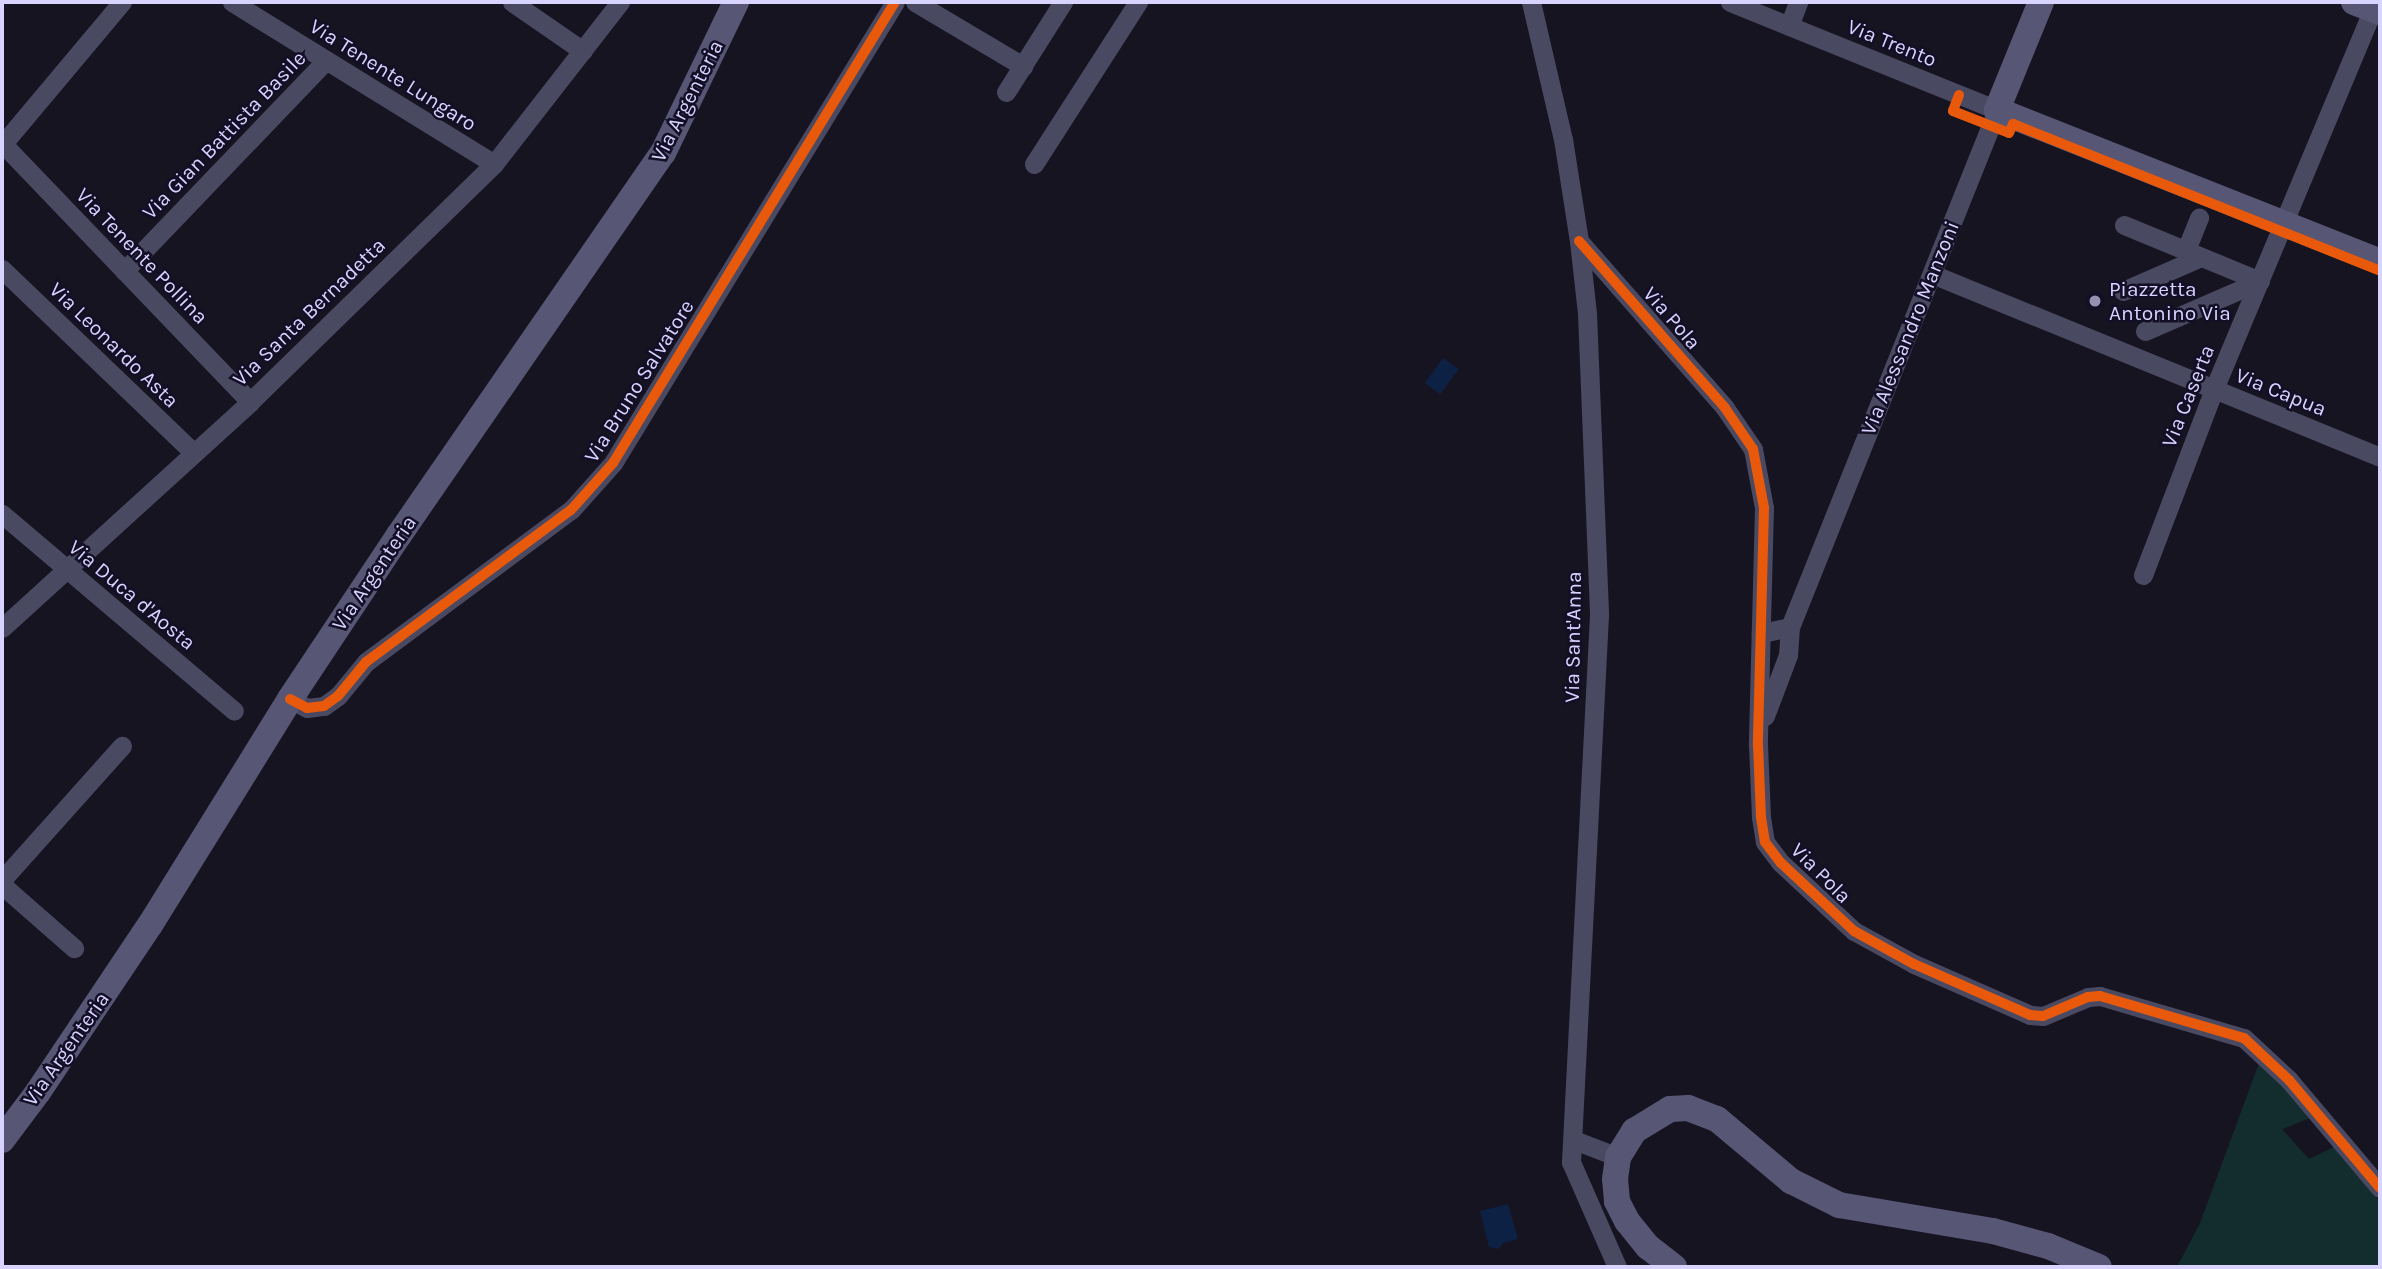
<!DOCTYPE html>
<html>
<head>
<meta charset="utf-8">
<style>
  body { margin:0 }
  #map { position:relative; width:2382px; height:1269px; overflow:hidden; background:#161421; font-family:Karla,sans-serif }
  div>[style] { position:absolute }
  .green>* { inset:0; background:#132c2d }
  .water>* { inset:0; background:#0d2144; transform-origin:0 0 }
  .street>* { height:19px; margin:-9.5px; padding:0 9.5px; transform-origin:9.5px; border-radius:9.5px; background:#4a4962 }
  .secondary>* { height:26px; margin:-13px; padding:0 13px; transform-origin:13px; border-radius:13px; background:#575674 }
  .cycleway>* { height:10px; margin:-5px; padding:0 5px; transform-origin:5px; border-radius:5px; background:#e8590c }
  .dots>* { width:19px; height:19px; translate:-50% -50%; box-sizing:border-box; border:4px solid #130f26; border-radius:50% }
  span { translate:-50% -50%; white-space:nowrap; text-align:center; line-height:1.15; -webkit-text-stroke:5px #130f26; paint-order:stroke }
  .street-label { font-size:21px; color:#d9d4ff }
  .poi-label { font-size:21px; color:#d9d4ff }
  .left { translate:0 -50%; text-align:left }
  .frame { position:absolute; inset:0; border:4px solid #d9d4ff; pointer-events:none }
</style>
</head>
<body>
<div id="map">
  <div class="green">
    <i style="clip-path:polygon(2259px 1063px,2313px 1117px,2282px 1129px,2309px 1159px,2336px 1146px,2380px 1202px,2380px 1267px,2177px 1267px,2200px 1223px)"></i>
  </div>
  <div class="water">
    <i style="left:1443px;top:358px;width:19px;height:31px;rotate:36deg"></i>
    <i style="clip-path:polygon(1508px 1204px,1518px 1239px,1503px 1243px,1499px 1249px,1489px 1247px,1480px 1211px)"></i>
  </div>
  <div class="street">
    <i style="left:232px;top:2px;width:308px;rotate:31.7deg"></i>
    <i style="left:512px;top:2px;width:86px;rotate:34.6deg"></i>
    <i style="left:915px;top:2px;width:126px;rotate:30.7deg"></i>
    <i style="left:1531px;top:2px;width:141px;rotate:76.9deg"></i>
    <i style="left:1563px;top:139px;width:103px;rotate:81.1deg"></i>
    <i style="left:1579px;top:241px;width:72px;rotate:83.7deg"></i>
    <i style="left:1587px;top:313px;width:302px;rotate:87.7deg"></i>
    <i style="left:1599px;top:615px;width:548px;rotate:92.93deg"></i>
    <i style="left:1571px;top:1162px;width:115px;rotate:66.3deg"></i>
    <i style="left:1730px;top:2px;width:288px;rotate:22deg"></i>
    <i style="left:1997px;top:110px;width:557px;rotate:111.82deg"></i>
    <i style="left:1790px;top:627px;width:30px;rotate:168deg"></i>
    <i style="left:1789px;top:26px;width:26px;rotate:-69deg"></i>
    <i style="left:1006px;top:92px;width:107px;rotate:-57.7deg"></i>
    <i style="left:2px;top:143px;width:359px;rotate:46.2deg"></i>
    <i style="left:2px;top:145px;width:187px;rotate:-50deg"></i>
    <i style="left:1034px;top:164px;width:193px;rotate:-57.3deg"></i>
    <i style="left:2124px;top:225px;width:147px;rotate:22.4deg"></i>
    <i style="left:1579px;top:241px;width:222px;rotate:48.8deg"></i>
    <i style="left:1725px;top:408px;width:50px;rotate:55.7deg"></i>
    <i style="left:1753px;top:449px;width:60px;rotate:79.4deg"></i>
    <i style="left:1764px;top:508px;width:237px;rotate:91.5deg"></i>
    <i style="left:1758px;top:745px;width:72px;rotate:87.6deg"></i>
    <i style="left:1761px;top:817px;width:25px;rotate:81deg"></i>
    <i style="left:1765px;top:842px;width:26px;rotate:53deg"></i>
    <i style="left:1781px;top:863px;width:100px;rotate:43deg"></i>
    <i style="left:1854px;top:931px;width:68px;rotate:28.8deg"></i>
    <i style="left:1914px;top:964px;width:127px;rotate:23.7deg"></i>
    <i style="left:2030px;top:1015px;width:13px;rotate:4deg"></i>
    <i style="left:2043px;top:1016px;width:49px;rotate:-22.9deg"></i>
    <i style="left:2088px;top:997px;width:12px;rotate:-5deg"></i>
    <i style="left:2100px;top:996px;width:150px;rotate:16.3deg"></i>
    <i style="left:2244px;top:1038px;width:62px;rotate:43deg"></i>
    <i style="left:2289px;top:1080px;width:141px;rotate:49.9deg"></i>
    <i style="left:2186px;top:250px;width:35px;rotate:-68deg"></i>
    <i style="left:2px;top:269px;width:266px;rotate:43.8deg"></i>
    <i style="left:124px;top:271px;width:292px;rotate:-46.2deg"></i>
    <i style="left:1932px;top:274px;width:484px;rotate:22.2deg"></i>
    <i style="left:2123px;top:291px;width:85px;rotate:-23.6deg"></i>
    <i style="left:2145px;top:331px;width:125px;rotate:-23.5deg"></i>
    <i style="left:2px;top:514px;width:304px;rotate:40.3deg"></i>
    <i style="left:2143px;top:575px;width:199px;rotate:-69.1deg"></i>
    <i style="left:2214px;top:389px;width:420px;rotate:-67.3deg"></i>
    <i style="left:2px;top:628px;width:336px;rotate:-42.3deg"></i>
    <i style="left:250px;top:402px;width:341px;rotate:-44.3deg"></i>
    <i style="left:494px;top:164px;width:205px;rotate:-52.1deg"></i>
    <i style="left:290px;top:699px;width:19px;rotate:28deg"></i>
    <i style="left:307px;top:708px;width:17px;rotate:-7deg"></i>
    <i style="left:324px;top:706px;width:17px;rotate:-36deg"></i>
    <i style="left:338px;top:696px;width:44px;rotate:-50.5deg"></i>
    <i style="left:366px;top:662px;width:255px;rotate:-36.6deg"></i>
    <i style="left:571px;top:510px;width:63px;rotate:-48.2deg"></i>
    <i style="left:613px;top:463px;width:540px;rotate:-58.55deg"></i>
    <i style="left:1765px;top:716px;width:65px;rotate:-69.3deg"></i>
    <i style="left:1788px;top:655px;width:28px;rotate:-86deg"></i>
    <i style="left:2px;top:880px;width:180px;rotate:-48.2deg"></i>
    <i style="left:2px;top:885px;width:96px;rotate:41.2deg"></i>
    <i style="left:1574px;top:1140px;width:47px;rotate:21.1deg"></i>
  </div>
  <div class="secondary">
    <i style="left:2041px;top:2px;width:117px;rotate:112.2deg"></i>
    <i style="left:1997px;top:110px;width:412px;rotate:21.6deg"></i>
    <i style="left:2354px;top:2px;width:28px;rotate:21deg"></i>
    <i style="left:2px;top:1140px;width:60px;rotate:-53.1deg"></i>
    <i style="left:38px;top:1092px;width:201px;rotate:-56.2deg"></i>
    <i style="left:150px;top:925px;width:266px;rotate:-58.2deg"></i>
    <i style="left:290px;top:699px;width:197px;rotate:-56.4deg"></i>
    <i style="left:399px;top:535px;width:464px;rotate:-55.4deg"></i>
    <i style="left:663px;top:153px;width:168px;rotate:-64.2deg"></i>
    <i style="left:1674px;top:1267px;width:33px;rotate:-142deg"></i>
    <i style="left:1648px;top:1247px;width:33px;rotate:-129deg"></i>
    <i style="left:1627px;top:1221px;width:22px;rotate:-117deg"></i>
    <i style="left:1617px;top:1201px;width:22px;rotate:-95deg"></i>
    <i style="left:1615px;top:1179px;width:22px;rotate:-82deg"></i>
    <i style="left:1618px;top:1157px;width:31px;rotate:-58deg"></i>
    <i style="left:1634px;top:1131px;width:42px;rotate:-31.4deg"></i>
    <i style="left:1670px;top:1109px;width:18px;rotate:-3deg"></i>
    <i style="left:1688px;top:1108px;width:31px;rotate:21deg"></i>
    <i style="left:1717px;top:1119px;width:97px;rotate:40deg"></i>
    <i style="left:1791px;top:1181px;width:54px;rotate:26.6deg"></i>
    <i style="left:1839px;top:1205px;width:156px;rotate:9.6deg"></i>
    <i style="left:1993px;top:1231px;width:57px;rotate:15.3deg"></i>
    <i style="left:2048px;top:1246px;width:55px;rotate:22.4deg"></i>
  </div>
  <div class="cycleway">
    <i style="left:1959px;top:95px;width:17px;rotate:111deg"></i>
    <i style="left:1953px;top:111px;width:60px;rotate:21.4deg"></i>
    <i style="left:2009px;top:133px;width:10px;rotate:-66deg"></i>
    <i style="left:2013px;top:124px;width:395px;rotate:21.8deg"></i>
    <i style="left:1579px;top:241px;width:222px;rotate:48.8deg"></i>
    <i style="left:1725px;top:408px;width:50px;rotate:55.7deg"></i>
    <i style="left:1753px;top:449px;width:60px;rotate:79.4deg"></i>
    <i style="left:1764px;top:508px;width:237px;rotate:91.5deg"></i>
    <i style="left:1758px;top:745px;width:72px;rotate:87.6deg"></i>
    <i style="left:1761px;top:817px;width:25px;rotate:81deg"></i>
    <i style="left:1765px;top:842px;width:26px;rotate:53deg"></i>
    <i style="left:1781px;top:863px;width:100px;rotate:43deg"></i>
    <i style="left:1854px;top:931px;width:68px;rotate:28.8deg"></i>
    <i style="left:1914px;top:964px;width:127px;rotate:23.7deg"></i>
    <i style="left:2030px;top:1015px;width:13px;rotate:4deg"></i>
    <i style="left:2043px;top:1016px;width:49px;rotate:-22.9deg"></i>
    <i style="left:2088px;top:997px;width:12px;rotate:-5deg"></i>
    <i style="left:2100px;top:996px;width:150px;rotate:16.3deg"></i>
    <i style="left:2244px;top:1038px;width:62px;rotate:43deg"></i>
    <i style="left:2289px;top:1080px;width:141px;rotate:49.9deg"></i>
    <i style="left:290px;top:699px;width:19px;rotate:28deg"></i>
    <i style="left:307px;top:708px;width:17px;rotate:-7deg"></i>
    <i style="left:324px;top:706px;width:17px;rotate:-36deg"></i>
    <i style="left:338px;top:696px;width:44px;rotate:-50.5deg"></i>
    <i style="left:366px;top:662px;width:255px;rotate:-36.6deg"></i>
    <i style="left:571px;top:510px;width:63px;rotate:-48.2deg"></i>
    <i style="left:613px;top:463px;width:540px;rotate:-58.55deg"></i>
  </div>
  <div class="dots">
    <i style="left:2095px;top:301px;background:#9591b1"></i>
  </div>
  <div class="street-label">
    <span style="left:1892px;top:43px;rotate:22deg">Via Trento</span>
    <span style="left:393px;top:75px;rotate:32deg">Via Tenente Lungaro</span>
    <span style="left:687px;top:101px;rotate:-63deg">Via Argenteria</span>
    <span style="left:224px;top:135px;rotate:-46deg">Via Gian Battista Basile</span>
    <span style="left:142px;top:256px;rotate:46deg">Via Tenente Pollina</span>
    <span style="left:309px;top:312px;rotate:-44deg">Via Santa Bernadetta</span>
    <span style="left:1672px;top:318px;rotate:49deg">Via Pola</span>
    <span style="left:1910px;top:328px;rotate:-68deg">Via Alessandro Manzoni</span>
    <span style="left:114px;top:345px;rotate:44deg">Via Leonardo Asta</span>
    <span style="left:639px;top:381px;rotate:-58deg">Via Bruno Salvatore</span>
    <span style="left:2281px;top:392px;rotate:22deg">Via Capua</span>
    <span style="left:2188px;top:396px;rotate:-68deg">Via Caserta</span>
    <span style="left:374px;top:573px;rotate:-56deg">Via Argenteria</span>
    <span style="left:132px;top:595px;rotate:40deg">Via Duca d'Aosta</span>
    <span style="left:1573px;top:637px;rotate:-89deg">Via Sant'Anna</span>
    <span style="left:1821px;top:873px;rotate:45deg">Via Pola</span>
    <span style="left:66px;top:1049px;rotate:-55deg">Via Argenteria</span>
  </div>
  <div class="poi-label">
    <span class="left" style="left:2109px;top:301px">Piazzetta<br>Antonino Via</span>
  </div>
  <div class="frame"></div>
</div>
</body>
</html>
